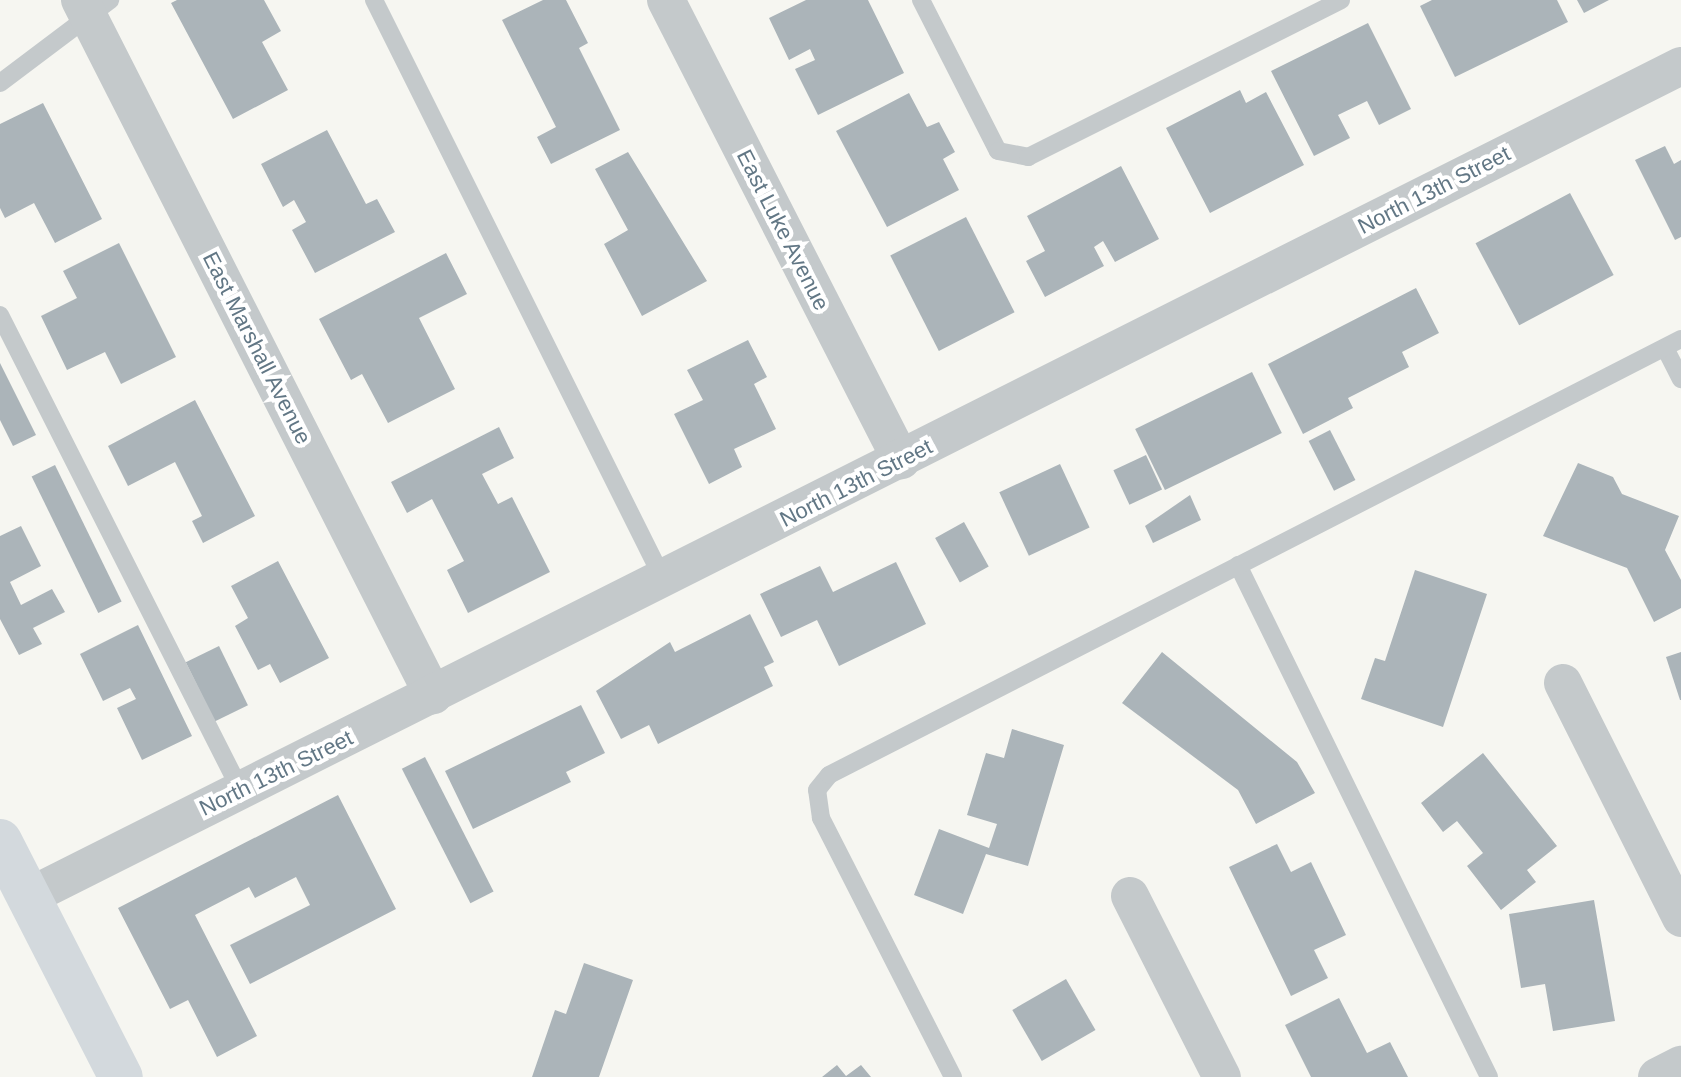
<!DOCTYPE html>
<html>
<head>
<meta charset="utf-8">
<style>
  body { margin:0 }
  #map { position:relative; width:1681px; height:1077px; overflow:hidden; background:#f6f6f1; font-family:Arial,sans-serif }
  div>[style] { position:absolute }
  .building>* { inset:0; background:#abb4b9; transform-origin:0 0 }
  .lane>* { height:18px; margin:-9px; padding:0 9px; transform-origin:9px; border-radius:9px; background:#c4c9cb }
  .street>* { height:38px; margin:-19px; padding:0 19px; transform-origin:19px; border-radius:19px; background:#c4c9cb }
  .secondary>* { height:44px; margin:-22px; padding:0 22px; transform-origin:22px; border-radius:22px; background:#d3d9dd }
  span { translate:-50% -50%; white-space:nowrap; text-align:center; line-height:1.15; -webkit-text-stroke:8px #fff; paint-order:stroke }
  .street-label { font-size:22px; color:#627785 }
</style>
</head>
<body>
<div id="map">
  <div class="building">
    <i style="clip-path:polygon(177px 0,264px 0,281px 31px,262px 42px,288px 90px,233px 119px,171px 3px)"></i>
    <i style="clip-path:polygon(543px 0,566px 0,588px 43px,579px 48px,620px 130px,551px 164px,537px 137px,556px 127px,502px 20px)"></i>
    <i style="clip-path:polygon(806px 0,868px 0,904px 73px,818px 115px,795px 69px,815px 60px,810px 49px,789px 60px,769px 18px)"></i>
    <i style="clip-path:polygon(1432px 0,1557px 0,1568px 22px,1455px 77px,1420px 6px)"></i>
    <i style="clip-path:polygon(1577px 0,1609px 0,1584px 13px)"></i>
    <i style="clip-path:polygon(1368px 23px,1411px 109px,1379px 125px,1367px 101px,1338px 115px,1350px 138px,1314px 156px,1271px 71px)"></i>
    <i style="clip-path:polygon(1240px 90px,1246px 103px,1266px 92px,1304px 165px,1210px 213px,1166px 128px)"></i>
    <i style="clip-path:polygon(909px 93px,927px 127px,939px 122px,955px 152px,943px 159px,959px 190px,887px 227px,836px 131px)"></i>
    <i style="clip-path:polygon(43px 103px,102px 219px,55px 243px,34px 203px,5px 218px,0 208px,0 124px)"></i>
    <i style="clip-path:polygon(327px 130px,366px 204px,377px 199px,395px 232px,315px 273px,292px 230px,306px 222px,294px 200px,283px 207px,261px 164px)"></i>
    <i style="clip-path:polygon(1665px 146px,1674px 164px,1681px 160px,1681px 237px,1675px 240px,1635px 160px)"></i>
    <i style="clip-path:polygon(628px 152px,707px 281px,642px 316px,604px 244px,628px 230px,595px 169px)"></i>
    <i style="clip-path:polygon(1121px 166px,1159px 239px,1115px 262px,1103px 241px,1094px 247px,1104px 266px,1045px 297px,1026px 261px,1045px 251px,1027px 216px)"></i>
    <i style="left:1570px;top:193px;width:93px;height:107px;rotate:62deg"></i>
    <i style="left:966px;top:217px;width:107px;height:85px;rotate:63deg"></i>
    <i style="clip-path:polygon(119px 243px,176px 357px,121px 384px,105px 352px,67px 370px,41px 316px,77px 298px,63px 271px)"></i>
    <i style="clip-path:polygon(446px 253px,467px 294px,419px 318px,455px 389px,388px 423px,362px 374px,351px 380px,319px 319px)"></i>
    <i style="clip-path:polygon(1416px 288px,1439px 333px,1402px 352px,1409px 367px,1348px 398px,1353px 408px,1303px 434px,1268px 364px)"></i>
    <i style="clip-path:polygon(748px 340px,767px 377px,754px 384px,776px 429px,734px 449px,742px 467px,709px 484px,674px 414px,703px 400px,687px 370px)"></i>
    <i style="clip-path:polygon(0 363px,36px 435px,13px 446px,0 420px)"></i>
    <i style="left:1252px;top:372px;width:68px;height:130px;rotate:64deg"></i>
    <i style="clip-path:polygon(195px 400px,255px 516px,203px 543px,192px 521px,202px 516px,175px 462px,128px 486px,108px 446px)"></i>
    <i style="clip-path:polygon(499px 427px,514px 458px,482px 474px,498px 504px,512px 497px,550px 572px,468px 613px,447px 570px,464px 561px,432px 499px,407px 513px,391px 482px)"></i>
    <i style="left:1330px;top:430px;width:56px;height:24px;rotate:63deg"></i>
    <i style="left:1146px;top:455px;width:38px;height:36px;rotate:65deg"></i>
    <i style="clip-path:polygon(1578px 463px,1613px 477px,1622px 494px,1679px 516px,1665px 550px,1681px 580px,1681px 608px,1654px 622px,1627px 568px,1543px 536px)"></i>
    <i style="left:1060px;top:464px;width:70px;height:67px;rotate:65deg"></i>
    <i style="left:55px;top:465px;width:152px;height:26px;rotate:64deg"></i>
    <i style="clip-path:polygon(1190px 495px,1201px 520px,1153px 543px,1145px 526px)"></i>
    <i style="left:964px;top:522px;width:51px;height:33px;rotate:61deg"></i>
    <i style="clip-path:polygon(21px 526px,41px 566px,10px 582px,21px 605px,52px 589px,65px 612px,33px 628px,42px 644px,19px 655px,0 619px,0 536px)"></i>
    <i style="clip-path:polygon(278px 561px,329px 658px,280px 683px,270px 664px,258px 670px,235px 626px,248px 618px,231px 586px)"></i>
    <i style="clip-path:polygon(896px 562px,926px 624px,839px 666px,817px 620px,781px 637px,760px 594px,820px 566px,833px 592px)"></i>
    <i style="clip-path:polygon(1415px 570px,1487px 594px,1443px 727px,1361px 699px,1375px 658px,1385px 661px)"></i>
    <i style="clip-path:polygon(750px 614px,774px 662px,764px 667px,773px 686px,658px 744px,649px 725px,621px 739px,596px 691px,670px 642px,675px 652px)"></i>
    <i style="clip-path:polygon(138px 625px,192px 736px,142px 760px,117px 708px,136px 699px,130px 688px,103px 701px,80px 654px)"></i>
    <i style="left:219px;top:646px;width:66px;height:37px;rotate:64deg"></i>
    <i style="clip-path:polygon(1162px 652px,1297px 762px,1315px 793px,1256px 824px,1238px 790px,1122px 703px)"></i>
    <i style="clip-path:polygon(1681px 652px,1681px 700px,1680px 700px,1666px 657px)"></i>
    <i style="clip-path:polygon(581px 705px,605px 753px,566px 772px,571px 782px,473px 829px,445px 771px)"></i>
    <i style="clip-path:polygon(1012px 729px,1064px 745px,1028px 866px,986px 854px,963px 914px,914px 895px,939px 829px,989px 848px,997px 824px,967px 815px,986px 753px,1004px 758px)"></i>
    <i style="clip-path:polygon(1483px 753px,1557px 846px,1527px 870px,1536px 882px,1501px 910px,1467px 866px,1483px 853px,1457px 821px,1443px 832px,1421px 803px)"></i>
    <i style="left:425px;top:757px;width:151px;height:26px;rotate:63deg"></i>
    <i style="clip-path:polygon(338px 795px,396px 909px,250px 984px,230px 945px,310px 905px,296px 877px,255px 898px,249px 887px,195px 915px,257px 1036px,217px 1057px,188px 1000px,170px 1009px,118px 908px)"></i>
    <i style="clip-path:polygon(1277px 844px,1291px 872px,1311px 862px,1346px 935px,1314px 950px,1328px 978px,1291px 996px,1229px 867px)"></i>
    <i style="clip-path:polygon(1594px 900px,1615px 1021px,1553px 1031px,1545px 984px,1521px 988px,1509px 914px)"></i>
    <i style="clip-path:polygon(584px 963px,633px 980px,599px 1077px,532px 1077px,555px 1010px,566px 1014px)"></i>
    <i style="left:1066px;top:979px;width:59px;height:62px;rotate:60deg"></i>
    <i style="clip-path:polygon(1339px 998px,1367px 1053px,1390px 1042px,1408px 1077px,1311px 1077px,1285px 1025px)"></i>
    <i style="clip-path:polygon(837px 1065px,846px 1076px,861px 1065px,871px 1077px,822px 1077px)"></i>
  </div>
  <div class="lane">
    <i style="left:374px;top:0;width:649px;rotate:63.47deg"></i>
    <i style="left:921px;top:0;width:169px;rotate:63deg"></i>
    <i style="left:998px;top:151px;width:31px;rotate:11deg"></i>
    <i style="left:1028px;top:157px;width:350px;rotate:-26.6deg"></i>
    <i style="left:0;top:83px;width:138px;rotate:-37deg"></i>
    <i style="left:0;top:315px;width:534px;rotate:63.15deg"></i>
    <i style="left:1665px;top:348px;width:35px;rotate:63deg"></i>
    <i style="left:1238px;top:565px;width:570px;rotate:63.88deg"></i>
    <i style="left:953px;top:1077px;width:291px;rotate:-117deg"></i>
    <i style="left:821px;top:818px;width:28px;rotate:-98deg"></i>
    <i style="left:817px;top:790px;width:19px;rotate:-51deg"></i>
    <i style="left:829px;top:775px;width:957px;rotate:-27.1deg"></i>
  </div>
  <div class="street">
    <i style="left:80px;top:0;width:780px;rotate:63.07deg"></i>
    <i style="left:666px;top:0;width:517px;rotate:62.94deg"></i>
    <i style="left:1563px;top:683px;width:263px;rotate:63.3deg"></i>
    <i style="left:1130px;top:896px;width:203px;rotate:63.1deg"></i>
    <i style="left:28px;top:897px;width:1850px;rotate:-26.69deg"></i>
    <i style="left:1657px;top:1077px;width:27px;rotate:-27deg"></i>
  </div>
  <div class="secondary">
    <i style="left:0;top:841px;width:265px;rotate:62.9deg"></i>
  </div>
  <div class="street-label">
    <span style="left:1434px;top:190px;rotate:-27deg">North 13th Street</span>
    <span style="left:783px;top:230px;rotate:63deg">East Luke Avenue</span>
    <span style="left:257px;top:348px;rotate:63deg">East Marshall Avenue</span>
    <span style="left:856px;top:483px;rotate:-27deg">North 13th Street</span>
    <span style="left:276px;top:773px;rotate:-26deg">North 13th Street</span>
  </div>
</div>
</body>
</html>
